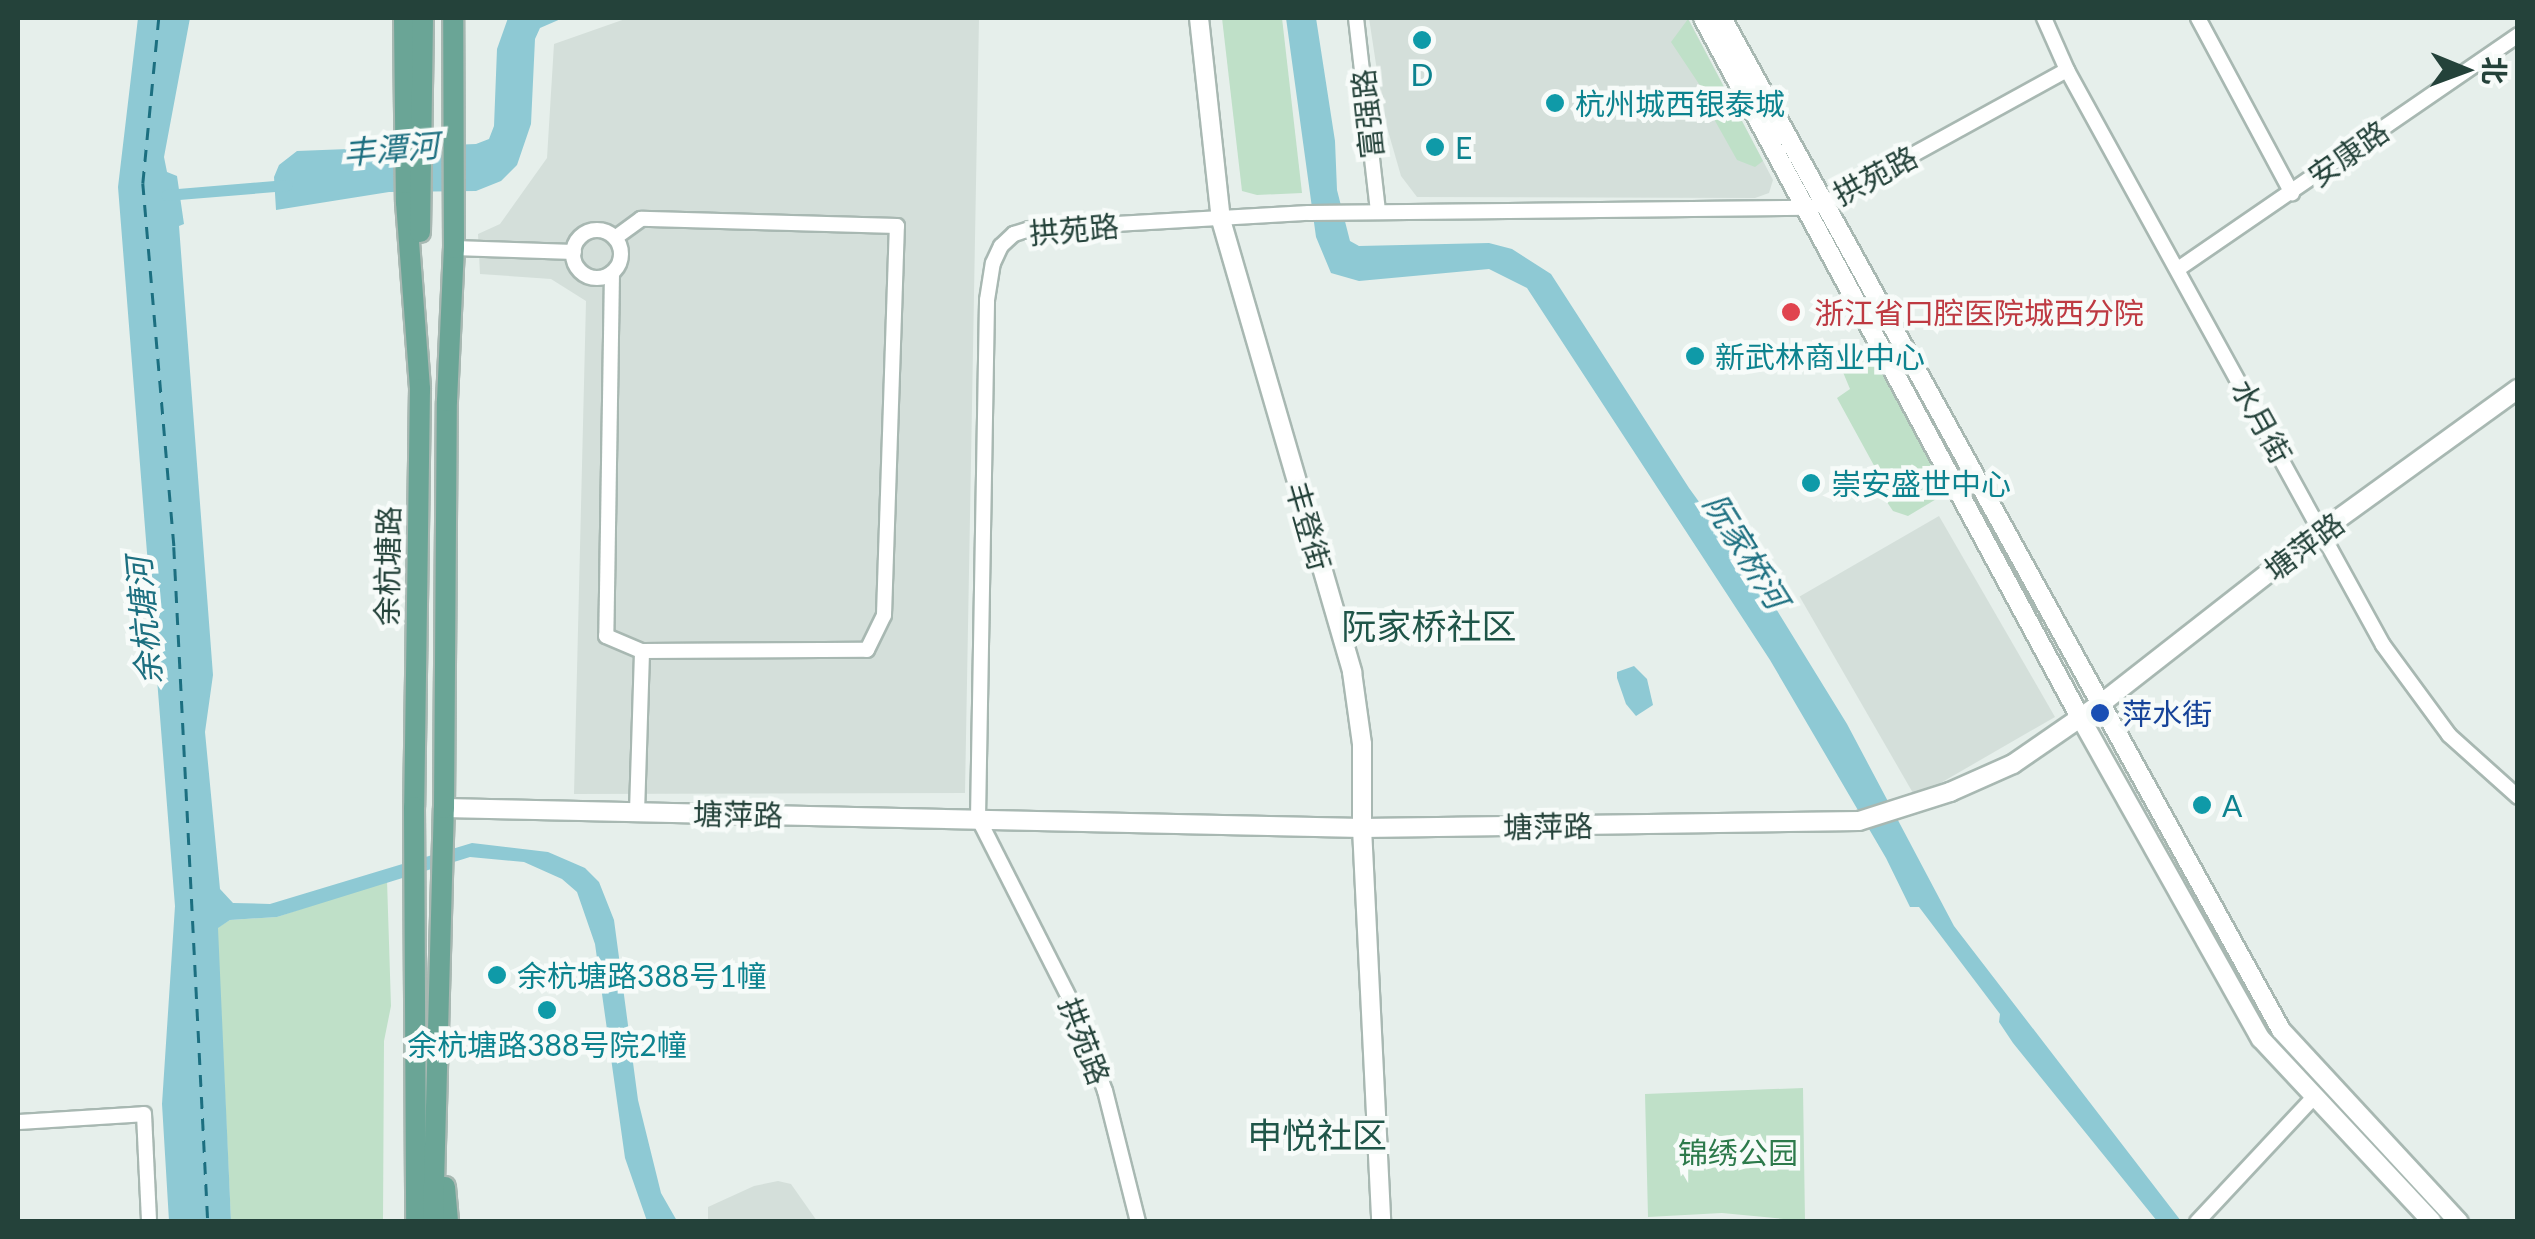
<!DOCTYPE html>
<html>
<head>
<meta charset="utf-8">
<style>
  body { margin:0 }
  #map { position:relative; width:2535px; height:1239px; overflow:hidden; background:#e6efeb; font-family:Lato,"Noto Sans SC",sans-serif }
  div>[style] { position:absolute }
  .built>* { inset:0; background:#d4dfda; transform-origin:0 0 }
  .green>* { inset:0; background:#bfe0c8 }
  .water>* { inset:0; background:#8ec9d4 }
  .canal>* { height:11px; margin:-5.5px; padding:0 5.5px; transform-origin:5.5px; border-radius:5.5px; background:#8ec9d4 }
  .ferry>* { height:2.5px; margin-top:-1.25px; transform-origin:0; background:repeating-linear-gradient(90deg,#1c6f80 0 12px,transparent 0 22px) }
  .roads { filter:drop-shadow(2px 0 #a8b8b2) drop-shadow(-2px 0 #a8b8b2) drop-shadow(0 2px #a8b8b2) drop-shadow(0 -2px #a8b8b2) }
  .minor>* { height:14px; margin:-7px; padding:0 7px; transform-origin:7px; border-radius:7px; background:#fff }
  .minor>.ring { margin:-7px; padding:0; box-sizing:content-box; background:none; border:14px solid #fff; border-radius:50% }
  .tertiary>* { height:18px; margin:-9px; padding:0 9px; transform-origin:9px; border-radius:9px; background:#fff }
  .secondary>* { height:18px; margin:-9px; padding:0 9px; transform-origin:9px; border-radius:9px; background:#fff }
  .primary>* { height:20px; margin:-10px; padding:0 10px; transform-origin:10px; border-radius:10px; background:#6aa596 }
  .dots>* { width:28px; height:28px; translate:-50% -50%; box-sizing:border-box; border:5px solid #f7fbf9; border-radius:50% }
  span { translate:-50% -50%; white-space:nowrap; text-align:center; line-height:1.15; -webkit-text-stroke:9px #f7fbf9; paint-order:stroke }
  .culture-label { font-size:30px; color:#0d838f }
  .left { translate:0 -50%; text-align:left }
  .street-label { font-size:30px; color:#24423a }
  .health-label { font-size:30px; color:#be3a42 }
  .transit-label { font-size:30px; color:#164399 }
  .park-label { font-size:30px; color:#2d7a4b }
  .water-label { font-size:32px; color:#1c6f80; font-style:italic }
  .quarter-label { font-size:35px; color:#1f5548 }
  .frame { position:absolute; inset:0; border:20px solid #24423a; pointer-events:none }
  .north { position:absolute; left:2415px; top:20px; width:100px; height:100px; -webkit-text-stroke:8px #f7fbf9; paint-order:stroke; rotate:91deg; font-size:28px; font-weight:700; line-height:40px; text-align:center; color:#24423a }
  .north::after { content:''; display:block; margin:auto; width:35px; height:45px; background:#24423a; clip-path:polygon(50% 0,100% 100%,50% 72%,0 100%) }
</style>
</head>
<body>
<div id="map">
  <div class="built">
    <i style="clip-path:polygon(628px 18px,979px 18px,965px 793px,574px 794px,586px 301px,551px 279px,480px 274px,478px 234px,500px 224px,547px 158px,554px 44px)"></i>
    <i style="clip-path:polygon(1369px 18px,1688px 18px,1773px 180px,1769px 193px,1755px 198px,1417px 197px,1401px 176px,1384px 117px)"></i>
    <i style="left:1939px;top:516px;width:232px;height:161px;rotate:60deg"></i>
    <i style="clip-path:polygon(778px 1181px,791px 1184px,817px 1221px,708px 1219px,708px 1207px,754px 1186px)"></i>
  </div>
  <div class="green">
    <i style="clip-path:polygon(1222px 18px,1282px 18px,1302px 193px,1257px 195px,1242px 191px)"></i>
    <i style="clip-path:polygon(1688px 19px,1763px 161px,1755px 167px,1737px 160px,1714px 119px,1713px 105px,1671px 42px)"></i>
    <i style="clip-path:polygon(1874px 353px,1943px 480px,1943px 495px,1908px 516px,1893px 511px,1870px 477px,1877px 471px,1837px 398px,1850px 389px,1840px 365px)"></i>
    <i style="clip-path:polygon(387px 880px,391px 1006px,384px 1041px,383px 1221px,231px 1221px,217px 928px,230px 920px,277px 917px)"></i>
    <i style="clip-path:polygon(1803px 1088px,1805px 1221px,1722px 1213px,1648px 1217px,1645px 1094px)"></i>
  </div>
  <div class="water">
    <i style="clip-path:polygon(138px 18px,190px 18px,164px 157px,167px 172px,177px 176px,184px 224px,179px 226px,213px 675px,205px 732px,220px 889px,233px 903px,270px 904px,472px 843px,548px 852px,585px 868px,599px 882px,614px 920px,638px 1100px,661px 1193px,677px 1221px,647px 1221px,625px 1158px,595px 944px,577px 892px,562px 879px,524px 862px,470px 857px,277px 917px,230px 920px,218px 928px,231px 1221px,169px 1221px,162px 1104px,175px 906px,118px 187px)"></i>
    <i style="clip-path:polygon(508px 18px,563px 18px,540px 28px,535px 39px,531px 124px,517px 165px,501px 181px,476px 191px,389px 192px,276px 210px,274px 177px,279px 165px,297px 151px,476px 144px,489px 139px,494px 126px,497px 49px)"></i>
    <i style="clip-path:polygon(1286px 18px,1316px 18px,1335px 141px,1337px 190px,1350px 241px,1359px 246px,1489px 243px,1512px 249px,1551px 274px,1689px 488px,1775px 607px,1847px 724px,1954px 926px,2181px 1221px,2157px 1221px,2013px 1043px,1999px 1022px,2000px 1014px,1919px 907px,1910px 907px,1886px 858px,1770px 660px,1527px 288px,1489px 269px,1359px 281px,1331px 273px,1316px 237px)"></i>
    <i style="clip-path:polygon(1634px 666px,1647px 679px,1653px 705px,1636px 716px,1626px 704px,1617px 678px,1617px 672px)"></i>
  </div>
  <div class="canal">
    <i style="left:166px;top:195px;width:121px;rotate:-4.7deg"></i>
  </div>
  <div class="ferry">
    <i style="left:159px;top:18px;width:166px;rotate:95.5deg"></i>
    <i style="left:143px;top:183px;width:365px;rotate:85.1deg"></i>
    <i style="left:174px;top:547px;width:676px;rotate:87.12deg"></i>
  </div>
  <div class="roads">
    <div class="minor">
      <i style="left:1356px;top:18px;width:194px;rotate:83.5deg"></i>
      <i style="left:2044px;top:18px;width:57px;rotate:66.1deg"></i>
      <i style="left:2067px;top:70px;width:656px;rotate:61.21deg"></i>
      <i style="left:2383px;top:645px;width:112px;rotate:53.7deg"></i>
      <i style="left:2449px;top:735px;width:93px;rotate:41.9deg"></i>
      <i style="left:2198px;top:18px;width:199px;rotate:61.8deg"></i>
      <i class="ring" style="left:573px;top:230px;width:34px;height:34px"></i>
      <i style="left:454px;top:248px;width:120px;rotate:1.9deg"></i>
      <i style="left:2178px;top:269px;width:413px;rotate:-34.5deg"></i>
      <i style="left:612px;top:273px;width:363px;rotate:90.9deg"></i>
      <i style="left:606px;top:636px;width:39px;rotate:23deg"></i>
      <i style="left:642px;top:651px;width:225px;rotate:-0.3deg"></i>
      <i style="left:867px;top:650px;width:39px;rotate:-64deg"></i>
      <i style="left:884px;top:615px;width:389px;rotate:-88.1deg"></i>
      <i style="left:897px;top:226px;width:256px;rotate:-178.4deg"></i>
      <i style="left:641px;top:219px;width:32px;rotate:144deg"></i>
      <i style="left:637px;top:812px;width:161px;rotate:-88.2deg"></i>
      <i style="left:18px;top:1122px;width:126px;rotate:-3.6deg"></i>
      <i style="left:144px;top:1114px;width:108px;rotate:87.3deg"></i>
      <i style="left:1138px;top:1222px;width:135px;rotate:-104.1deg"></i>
      <i style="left:1105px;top:1091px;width:81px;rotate:-109.6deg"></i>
      <i style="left:1078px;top:1015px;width:221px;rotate:-116.9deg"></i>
      <i style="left:978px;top:818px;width:518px;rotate:-89deg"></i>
      <i style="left:987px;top:300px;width:37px;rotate:-81deg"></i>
      <i style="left:993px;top:263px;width:19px;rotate:-65deg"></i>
      <i style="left:1001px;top:246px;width:18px;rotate:-43deg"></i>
      <i style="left:1014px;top:234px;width:16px;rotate:-18deg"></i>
      <i style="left:1029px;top:229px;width:280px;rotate:-3.3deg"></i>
      <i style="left:1309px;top:213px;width:499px;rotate:-0.6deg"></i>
      <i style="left:1808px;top:208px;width:18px;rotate:-16deg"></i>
      <i style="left:1825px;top:203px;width:276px;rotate:-28.8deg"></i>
      <i style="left:2197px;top:1222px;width:173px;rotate:-46.9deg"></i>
    </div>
    <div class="tertiary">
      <i style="left:1199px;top:18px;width:203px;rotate:83.8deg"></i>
      <i style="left:1221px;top:220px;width:471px;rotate:73.8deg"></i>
      <i style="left:1352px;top:672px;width:73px;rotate:82.1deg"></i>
      <i style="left:1362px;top:744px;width:84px;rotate:90deg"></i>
      <i style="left:1362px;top:828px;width:394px;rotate:87.2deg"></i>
      <i style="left:444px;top:808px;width:918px;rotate:1.25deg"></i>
      <i style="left:1362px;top:828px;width:497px;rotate:-0.8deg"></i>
      <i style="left:1859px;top:821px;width:96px;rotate:-17.7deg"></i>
      <i style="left:1950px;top:792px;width:69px;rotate:-24deg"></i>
      <i style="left:2013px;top:764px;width:109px;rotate:-34.6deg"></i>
      <i style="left:2103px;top:702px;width:279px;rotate:-38deg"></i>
      <i style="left:2323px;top:530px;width:241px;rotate:-35.9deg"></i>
    </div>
    <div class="secondary">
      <i style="left:1703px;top:18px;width:794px;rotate:61.66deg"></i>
      <i style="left:2080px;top:717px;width:369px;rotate:60.7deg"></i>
      <i style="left:2261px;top:1039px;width:250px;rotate:46.9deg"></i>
      <i style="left:1722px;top:18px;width:1156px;rotate:61.08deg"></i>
      <i style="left:2281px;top:1030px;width:262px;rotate:47.2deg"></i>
    </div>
    <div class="primary">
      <i style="left:404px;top:18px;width:184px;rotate:89.4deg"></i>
      <i style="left:406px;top:202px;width:188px;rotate:85.7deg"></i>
      <i style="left:420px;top:389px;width:418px;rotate:90.8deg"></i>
      <i style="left:414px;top:807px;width:415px;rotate:89.7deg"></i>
      <i style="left:420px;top:232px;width:214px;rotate:-89.2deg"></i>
      <i style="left:445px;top:1187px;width:35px;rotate:85deg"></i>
      <i style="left:433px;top:1222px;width:414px;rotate:-88.5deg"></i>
      <i style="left:444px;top:808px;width:407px;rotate:-89.6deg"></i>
      <i style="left:447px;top:401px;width:153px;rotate:-87.4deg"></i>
      <i style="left:454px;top:248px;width:230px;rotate:-90.2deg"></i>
    </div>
  </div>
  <div class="dots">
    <i style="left:1422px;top:40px;background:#0f9aa8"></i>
    <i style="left:1555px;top:103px;background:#0f9aa8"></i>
    <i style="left:1435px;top:147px;background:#0f9aa8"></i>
    <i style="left:1791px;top:312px;background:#e0444e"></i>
    <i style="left:1695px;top:356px;background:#0f9aa8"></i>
    <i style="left:1811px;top:483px;background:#0f9aa8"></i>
    <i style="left:2100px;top:713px;background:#1a4fb4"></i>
    <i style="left:2202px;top:805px;background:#0f9aa8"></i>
    <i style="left:497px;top:975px;background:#0f9aa8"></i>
    <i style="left:547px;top:1010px;background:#0f9aa8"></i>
  </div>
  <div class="culture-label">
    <span style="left:1422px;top:74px">D</span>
    <span class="left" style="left:1575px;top:103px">杭州城西银泰城</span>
    <span class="left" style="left:1455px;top:147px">E</span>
    <span class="left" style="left:1715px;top:356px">新武林商业中心</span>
    <span class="left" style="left:1831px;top:483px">崇安盛世中心</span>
    <span class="left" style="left:2222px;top:805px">A</span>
    <span class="left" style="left:517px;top:975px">余杭塘路388号1幢</span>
    <span style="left:547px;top:1044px">余杭塘路388号院2幢</span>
  </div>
  <div class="street-label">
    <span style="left:1367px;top:114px;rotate:-96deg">富强路</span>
    <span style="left:2348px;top:153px;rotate:-35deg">安康路</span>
    <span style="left:1875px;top:175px;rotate:-28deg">拱苑路</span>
    <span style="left:1074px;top:229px;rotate:-5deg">拱苑路</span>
    <span style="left:2262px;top:421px;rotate:61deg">水月街</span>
    <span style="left:1309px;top:526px;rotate:74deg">丰登街</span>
    <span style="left:2304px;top:546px;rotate:-37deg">塘萍路</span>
    <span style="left:387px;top:566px;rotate:-89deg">余杭塘路</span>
    <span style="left:738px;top:814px;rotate:1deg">塘萍路</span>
    <span style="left:1548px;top:826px;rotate:-1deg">塘萍路</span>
    <span style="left:1085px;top:1041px;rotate:69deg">拱苑路</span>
  </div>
  <div class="health-label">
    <span class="left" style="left:1814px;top:312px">浙江省口腔医院城西分院</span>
  </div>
  <div class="transit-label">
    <span class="left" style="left:2122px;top:713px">萍水街</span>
  </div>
  <div class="park-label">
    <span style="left:1738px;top:1152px">锦绣公园</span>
  </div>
  <div class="water-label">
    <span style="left:391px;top:149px;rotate:-5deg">丰潭河</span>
    <span style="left:1746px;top:551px;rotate:58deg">阮家桥河</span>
    <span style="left:144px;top:621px;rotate:-95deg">余杭塘河</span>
  </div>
  <div class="quarter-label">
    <span style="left:1429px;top:625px">阮家桥社区</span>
    <span style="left:1317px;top:1134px">申悦社区</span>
  </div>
  <div class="frame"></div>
  <div class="north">北</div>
</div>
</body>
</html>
